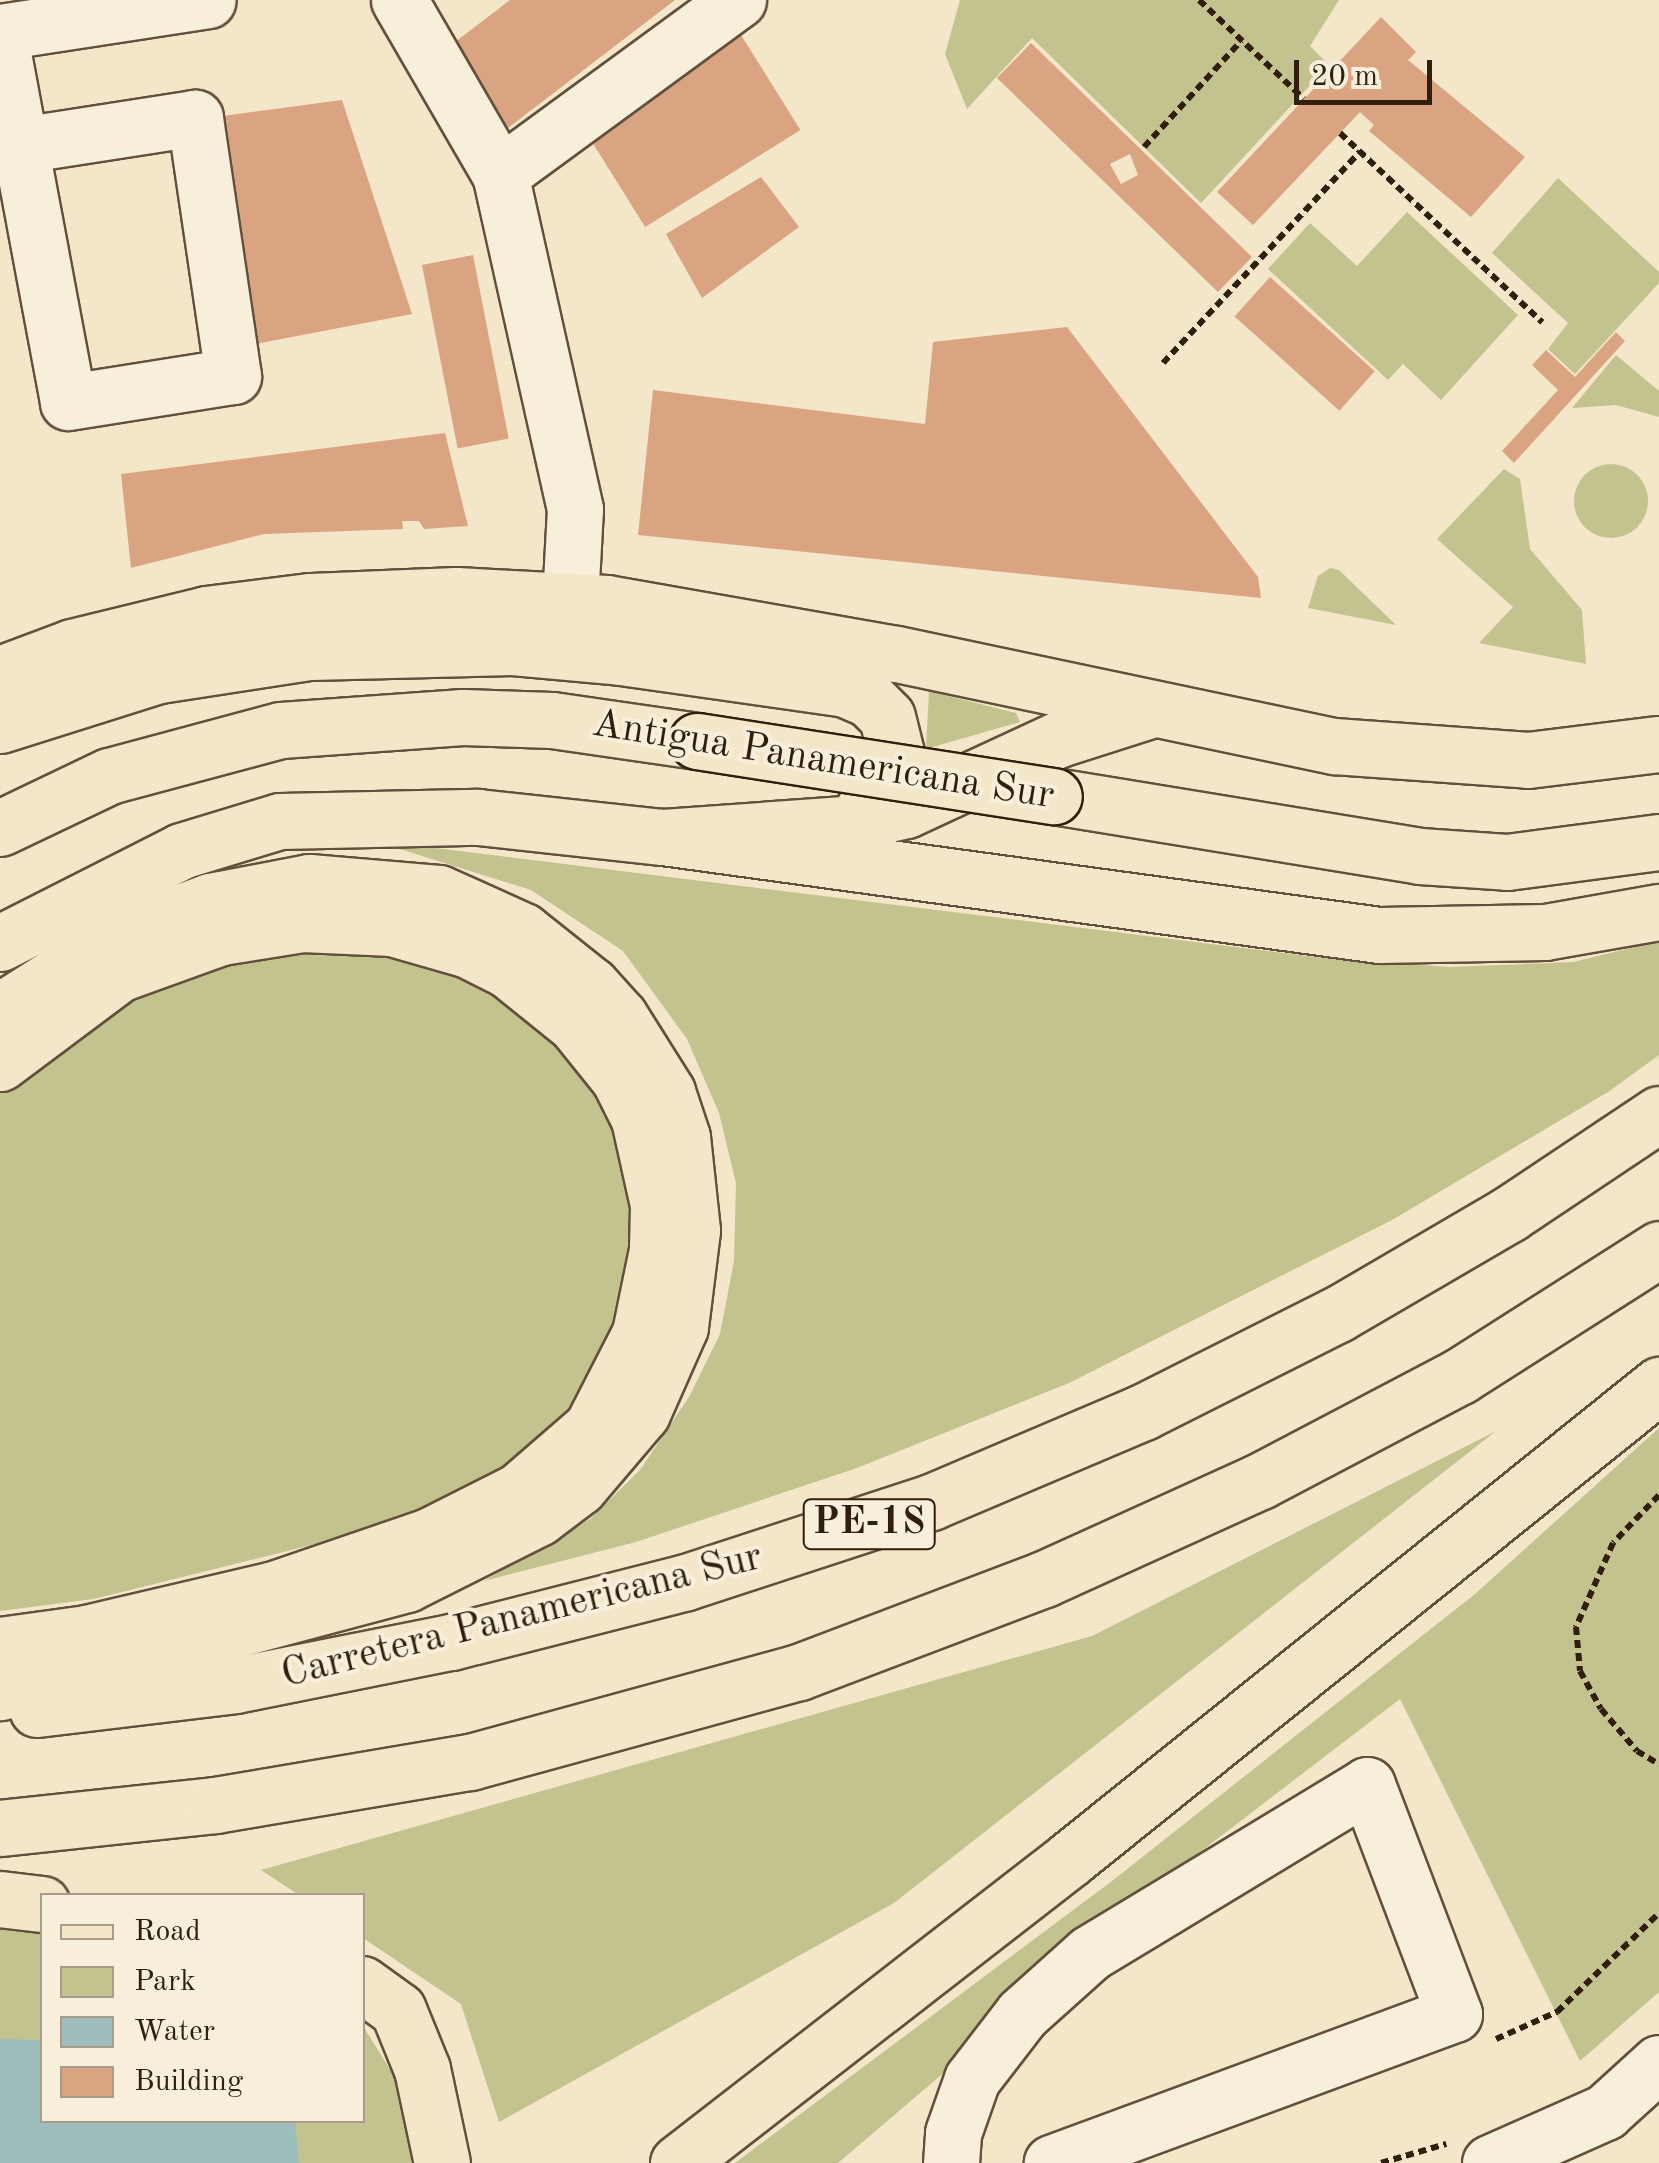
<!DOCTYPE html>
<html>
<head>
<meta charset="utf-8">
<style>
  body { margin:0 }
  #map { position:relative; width:1659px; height:2163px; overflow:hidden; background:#f4e6c8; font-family:"Old Standard TT",serif }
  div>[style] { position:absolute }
  .green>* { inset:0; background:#c3c390 }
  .round { border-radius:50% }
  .water>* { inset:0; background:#9dbebb }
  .building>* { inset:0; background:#daa382; transform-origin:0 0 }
  .path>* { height:6px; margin-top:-3px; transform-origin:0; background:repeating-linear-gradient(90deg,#311e0d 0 8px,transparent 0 13px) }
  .roads { filter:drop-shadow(2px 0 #62503c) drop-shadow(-2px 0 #62503c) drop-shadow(0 2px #62503c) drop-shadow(0 -2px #62503c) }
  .minor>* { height:55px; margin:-27.5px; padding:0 27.5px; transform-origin:27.5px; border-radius:27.5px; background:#f8efdb }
  .major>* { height:55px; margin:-27.5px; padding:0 27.5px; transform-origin:27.5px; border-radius:27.5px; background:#f4e6c8 }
  .highway>* { height:55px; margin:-27.5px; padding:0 27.5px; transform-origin:27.5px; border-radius:27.5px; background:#f4e6c8 }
  .bridges { filter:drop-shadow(2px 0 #311e0d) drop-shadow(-2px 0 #311e0d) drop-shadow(0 2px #311e0d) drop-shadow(0 -2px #311e0d) }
  .major-bridge>* { height:55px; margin:-27.5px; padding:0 27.5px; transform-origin:27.5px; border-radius:27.5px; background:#f4e6c8 }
  span { translate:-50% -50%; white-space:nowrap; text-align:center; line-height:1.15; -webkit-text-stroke:8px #f8efdb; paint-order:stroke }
  .shield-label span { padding:2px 8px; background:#f8efdb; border:2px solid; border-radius:8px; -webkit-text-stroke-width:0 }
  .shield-label { font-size:38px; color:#311e0d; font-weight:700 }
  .street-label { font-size:40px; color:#311e0d }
  .legend { position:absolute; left:40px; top:1893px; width:325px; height:230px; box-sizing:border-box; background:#f8efdb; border:2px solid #a89b89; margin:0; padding:12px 18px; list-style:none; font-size:30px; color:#311e0d }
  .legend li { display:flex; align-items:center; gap:20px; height:50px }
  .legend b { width:50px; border:2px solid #a89b89 }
  .scale { position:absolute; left:1294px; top:60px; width:138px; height:45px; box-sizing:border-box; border:5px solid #311e0d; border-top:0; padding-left:12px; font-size:30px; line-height:35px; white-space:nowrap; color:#311e0d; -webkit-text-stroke:8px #f8efdb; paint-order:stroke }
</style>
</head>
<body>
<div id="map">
  <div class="green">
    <i style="clip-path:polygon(960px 0,1339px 0,1310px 46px,1329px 65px,1201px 203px,1032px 38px,967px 109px,945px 54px)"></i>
    <i style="clip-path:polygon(1558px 178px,1659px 272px,1659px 283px,1575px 374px,1548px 349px,1568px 323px,1492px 253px)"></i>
    <i style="clip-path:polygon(1407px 212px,1518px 315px,1441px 400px,1403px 364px,1388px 380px,1268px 269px,1310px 223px,1357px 266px)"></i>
    <i style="clip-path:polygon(1616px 355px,1659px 391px,1659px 417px,1616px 405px,1572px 408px)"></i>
    <i class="round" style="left:1574px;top:464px;width:74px;height:74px"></i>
    <i style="clip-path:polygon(1504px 469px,1520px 479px,1530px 549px,1582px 610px,1586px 664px,1479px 643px,1513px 607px,1437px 539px)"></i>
    <i style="clip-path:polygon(1330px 568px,1339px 570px,1396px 625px,1308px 608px,1318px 576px)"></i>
    <i style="clip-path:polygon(929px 691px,1016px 713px,1020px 722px,926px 749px)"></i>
    <i style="clip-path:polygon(371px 840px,1324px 958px,1449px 967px,1573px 962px,1659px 941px,1659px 1055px,1608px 1092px,1392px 1220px,1069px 1383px,857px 1468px,636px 1542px,484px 1581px,590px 1519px,640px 1470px,689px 1397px,720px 1334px,734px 1261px,736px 1183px,719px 1113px,687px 1039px,623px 951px,531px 890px)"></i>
    <i style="clip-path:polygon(302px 941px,401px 947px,466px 971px,550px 1022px,609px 1115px,632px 1196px,631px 1273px,613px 1356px,573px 1424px,452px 1510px,94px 1599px,0 1611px,0 1090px,137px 995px,212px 962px)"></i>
    <i style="clip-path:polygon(1659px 1428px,1659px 1992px,1580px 2061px,1400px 1699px,1013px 1995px,994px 2030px,838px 2163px,735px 2163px,1112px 1881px,1475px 1594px)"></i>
    <i style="clip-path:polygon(1496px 1431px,894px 1903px,499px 2122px,461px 2004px,363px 1938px,362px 1896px,299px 1895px,261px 1870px,1092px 1636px)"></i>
    <i style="clip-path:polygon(0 1927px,42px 1933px,42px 2120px,362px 2120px,363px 2026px,399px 2084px,412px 2129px,411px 2163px,0 2163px)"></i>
  </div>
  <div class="water">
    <i style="clip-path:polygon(0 2039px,42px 2040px,42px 2120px,295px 2121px,299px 2163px,0 2163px)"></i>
  </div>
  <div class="building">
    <i style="clip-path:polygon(510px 0,675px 0,499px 135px,442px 52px)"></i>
    <i style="clip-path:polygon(1381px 17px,1416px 52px,1408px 60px,1525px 157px,1471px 217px,1369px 131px,1374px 125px,1360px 112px,1253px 225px,1217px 192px)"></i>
    <i style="left:741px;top:35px;width:112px;height:183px;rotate:58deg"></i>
    <i style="clip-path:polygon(evenodd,1031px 43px,1252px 257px,1218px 292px,997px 78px,1031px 43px,1130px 154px,1138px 175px,1121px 184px,1110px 164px,1130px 154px)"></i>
    <i style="clip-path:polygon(342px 100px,412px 314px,239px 347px,215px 117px)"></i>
    <i style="clip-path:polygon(761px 177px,799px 227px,702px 298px,666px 234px)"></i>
    <i style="left:473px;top:255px;width:187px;height:52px;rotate:79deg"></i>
    <i style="left:1270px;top:277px;width:141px;height:53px;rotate:42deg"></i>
    <i style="clip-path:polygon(1067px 327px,1258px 577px,1261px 598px,638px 535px,653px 390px,925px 424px,933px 342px)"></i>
    <i style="clip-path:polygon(1616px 332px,1625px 341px,1514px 463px,1502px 451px,1558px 390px,1532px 365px,1546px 350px,1575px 377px)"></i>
    <i style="clip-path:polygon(445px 433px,468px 526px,424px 529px,419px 521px,402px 521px,403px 529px,264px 534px,131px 568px,121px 474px)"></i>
  </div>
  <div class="path">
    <i style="left:1199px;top:0;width:144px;rotate:43.3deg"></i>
    <i style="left:1340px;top:133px;width:277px;rotate:43.1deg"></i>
    <i style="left:1144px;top:147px;width:144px;rotate:-47.5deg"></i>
    <i style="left:1163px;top:363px;width:289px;rotate:-47deg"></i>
    <i style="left:1659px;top:1495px;width:66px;rotate:133.8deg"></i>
    <i style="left:1613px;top:1543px;width:92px;rotate:113.8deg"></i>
    <i style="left:1576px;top:1627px;width:44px;rotate:84.8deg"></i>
    <i style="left:1580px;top:1671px;width:43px;rotate:61.1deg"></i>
    <i style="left:1601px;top:1709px;width:55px;rotate:49.4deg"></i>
    <i style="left:1637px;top:1751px;width:26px;rotate:31deg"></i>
    <i style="left:1496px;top:2039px;width:67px;rotate:-23.9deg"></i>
    <i style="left:1557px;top:2012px;width:142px;rotate:-44.1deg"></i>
    <i style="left:1381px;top:2163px;width:68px;rotate:-16.3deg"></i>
  </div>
  <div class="roads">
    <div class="minor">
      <i style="left:399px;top:0;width:201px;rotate:59.9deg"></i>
      <i style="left:0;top:32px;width:210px;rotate:-8.7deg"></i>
      <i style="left:0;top:38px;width:370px;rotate:79.4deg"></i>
      <i style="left:68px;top:402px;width:167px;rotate:-9deg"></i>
      <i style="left:233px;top:376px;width:261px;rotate:-98.4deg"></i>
      <i style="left:195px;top:118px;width:177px;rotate:171.2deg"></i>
      <i style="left:570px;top:601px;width:92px;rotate:-86.9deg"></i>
      <i style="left:575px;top:509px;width:343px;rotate:-102.6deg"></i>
      <i style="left:500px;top:174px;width:295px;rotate:-36.2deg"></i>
      <i style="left:951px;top:2163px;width:30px;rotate:-86deg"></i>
      <i style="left:953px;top:2133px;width:57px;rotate:-70.6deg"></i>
      <i style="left:972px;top:2079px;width:82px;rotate:-52.4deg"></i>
      <i style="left:1022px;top:2014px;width:91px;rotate:-41.9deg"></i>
      <i style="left:1090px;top:1953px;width:324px;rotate:-31.2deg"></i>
      <i style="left:1367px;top:1785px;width:245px;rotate:69.2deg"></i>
      <i style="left:1454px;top:2014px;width:429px;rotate:159.7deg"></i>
      <i style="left:1490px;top:2163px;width:126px;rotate:-23.9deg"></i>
      <i style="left:1605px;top:2112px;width:73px;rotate:-42.2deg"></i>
    </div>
    <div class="major">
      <i style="left:0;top:674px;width:77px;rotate:-20.6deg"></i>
      <i style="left:72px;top:647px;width:138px;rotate:-13.8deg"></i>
      <i style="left:206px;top:614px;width:106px;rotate:-7.1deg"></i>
      <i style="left:311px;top:601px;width:145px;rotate:-2.4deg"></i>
      <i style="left:456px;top:595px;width:151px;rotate:3deg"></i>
      <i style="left:607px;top:603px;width:294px;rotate:10deg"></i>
      <i style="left:897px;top:654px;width:447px;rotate:11.9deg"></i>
      <i style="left:1334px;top:746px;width:195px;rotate:4.1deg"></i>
      <i style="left:1528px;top:760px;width:132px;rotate:-7deg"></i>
      <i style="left:0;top:725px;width:167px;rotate:-17.5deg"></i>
      <i style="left:159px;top:675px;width:153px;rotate:-8.7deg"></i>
      <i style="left:310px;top:652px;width:203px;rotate:-1.4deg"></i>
      <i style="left:513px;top:647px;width:108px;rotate:5.3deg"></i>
      <i style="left:621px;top:657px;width:226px;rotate:8.1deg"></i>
      <i style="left:845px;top:689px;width:26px;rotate:23deg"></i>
      <i style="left:869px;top:699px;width:25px;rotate:45deg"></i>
      <i style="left:887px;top:717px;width:37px;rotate:76deg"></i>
      <i style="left:896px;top:753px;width:43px;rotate:110.6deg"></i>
      <i style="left:881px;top:793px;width:24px;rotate:138deg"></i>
      <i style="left:1054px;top:796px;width:371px;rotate:9.3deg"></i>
      <i style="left:1420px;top:856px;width:87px;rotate:3.9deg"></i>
      <i style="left:1507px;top:862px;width:153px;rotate:-7.5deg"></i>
      <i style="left:0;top:828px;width:121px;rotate:-25.5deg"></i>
      <i style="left:109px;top:776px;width:178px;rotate:-15deg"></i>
      <i style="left:281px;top:730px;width:182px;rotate:-4.1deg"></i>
      <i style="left:463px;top:717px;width:89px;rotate:1.9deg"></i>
      <i style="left:552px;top:720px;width:147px;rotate:8.2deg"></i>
      <i style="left:0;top:943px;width:203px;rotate:-26.9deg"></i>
      <i style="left:181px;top:851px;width:103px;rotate:-16.9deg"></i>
      <i style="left:280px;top:821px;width:198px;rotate:-1.2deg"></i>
      <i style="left:478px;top:817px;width:186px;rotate:6.2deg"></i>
      <i style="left:663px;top:837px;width:182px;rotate:-4.1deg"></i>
      <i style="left:845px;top:824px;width:63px;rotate:-12.9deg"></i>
      <i style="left:906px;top:810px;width:169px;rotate:-24.9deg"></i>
      <i style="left:1059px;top:739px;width:92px;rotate:-17.7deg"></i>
      <i style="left:0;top:1063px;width:149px;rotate:-36.8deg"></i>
      <i style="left:119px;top:974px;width:109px;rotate:-19.9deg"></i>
      <i style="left:221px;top:937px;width:82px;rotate:-9.1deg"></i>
      <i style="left:302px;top:924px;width:90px;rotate:2.5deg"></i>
      <i style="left:392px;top:928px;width:79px;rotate:16.1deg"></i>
      <i style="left:468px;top:950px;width:45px;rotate:26.6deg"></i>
      <i style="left:508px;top:970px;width:86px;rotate:38.9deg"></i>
      <i style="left:575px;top:1024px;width:70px;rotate:51.3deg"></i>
      <i style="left:619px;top:1079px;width:45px;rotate:63.4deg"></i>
      <i style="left:639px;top:1119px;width:88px;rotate:77.5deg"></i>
      <i style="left:658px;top:1205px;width:45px;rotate:91.3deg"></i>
      <i style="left:657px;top:1250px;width:85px;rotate:101.6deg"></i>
      <i style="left:640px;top:1333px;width:106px;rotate:117.1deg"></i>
      <i style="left:592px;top:1427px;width:98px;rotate:139.1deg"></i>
      <i style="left:518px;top:1491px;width:100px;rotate:153.2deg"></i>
      <i style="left:429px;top:1536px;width:164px;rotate:161.1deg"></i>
      <i style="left:274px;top:1589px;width:192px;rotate:166.8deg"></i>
      <i style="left:87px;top:1633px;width:88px;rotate:172.1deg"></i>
    </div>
    <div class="highway">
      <i style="left:663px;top:837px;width:723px;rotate:7.79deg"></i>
      <i style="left:1379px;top:935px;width:166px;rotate:-1deg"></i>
      <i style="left:1545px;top:932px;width:116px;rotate:-10deg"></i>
      <i style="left:0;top:1011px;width:144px;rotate:-32.3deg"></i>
      <i style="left:122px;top:934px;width:94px;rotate:-20.6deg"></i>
      <i style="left:210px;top:901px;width:101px;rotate:-10.9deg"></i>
      <i style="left:309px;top:882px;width:130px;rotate:4.8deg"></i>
      <i style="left:439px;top:893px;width:92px;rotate:24.3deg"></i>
      <i style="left:523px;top:931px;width:87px;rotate:38.5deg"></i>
      <i style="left:591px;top:985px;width:43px;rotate:47.8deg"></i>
      <i style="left:620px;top:1017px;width:89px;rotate:57.9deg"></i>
      <i style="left:667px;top:1092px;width:47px;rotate:71.6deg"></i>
      <i style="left:682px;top:1137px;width:94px;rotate:83.9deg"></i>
      <i style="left:692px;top:1230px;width:98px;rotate:97.1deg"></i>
      <i style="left:680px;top:1327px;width:94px;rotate:113.8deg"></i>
      <i style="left:642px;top:1413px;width:97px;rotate:130.4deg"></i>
      <i style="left:579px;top:1487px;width:51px;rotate:142.9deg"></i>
      <i style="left:538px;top:1518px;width:147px;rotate:153.3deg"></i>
      <i style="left:407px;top:1584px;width:421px;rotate:165.1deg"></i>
      <i style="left:37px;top:1709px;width:199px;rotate:-6.9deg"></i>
      <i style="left:235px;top:1685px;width:220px;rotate:-11.3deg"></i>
      <i style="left:451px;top:1642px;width:243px;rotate:-14.3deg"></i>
      <i style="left:686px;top:1582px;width:258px;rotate:-18.1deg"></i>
      <i style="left:931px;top:1502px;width:230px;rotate:-23deg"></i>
      <i style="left:1143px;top:1412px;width:218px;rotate:-26.7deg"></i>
      <i style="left:1338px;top:1314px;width:198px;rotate:-30.3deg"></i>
      <i style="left:1509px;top:1214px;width:180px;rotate:-33.7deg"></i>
      <i style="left:0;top:1828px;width:216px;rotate:-6.1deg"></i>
      <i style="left:215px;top:1805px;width:259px;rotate:-9.6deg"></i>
      <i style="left:470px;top:1762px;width:341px;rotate:-15.3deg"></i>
      <i style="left:799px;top:1672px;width:262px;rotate:-20.8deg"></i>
      <i style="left:1044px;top:1579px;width:237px;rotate:-24.4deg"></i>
      <i style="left:1260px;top:1481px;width:226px;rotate:-27.7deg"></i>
      <i style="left:1460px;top:1376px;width:236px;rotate:-32.5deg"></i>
      <i style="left:0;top:1899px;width:42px;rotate:6.8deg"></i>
      <i style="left:362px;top:1984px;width:44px;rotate:35.8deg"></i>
      <i style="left:398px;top:2010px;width:64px;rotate:67.9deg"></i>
      <i style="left:422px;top:2069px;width:96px;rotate:78deg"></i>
      <i style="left:678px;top:2163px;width:497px;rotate:-37.8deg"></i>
      <i style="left:1071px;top:1858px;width:755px;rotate:-38.81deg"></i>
    </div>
  </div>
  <div class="bridges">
    <div class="major-bridge">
      <i style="left:697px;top:741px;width:361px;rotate:8.8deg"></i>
    </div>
  </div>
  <div class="shield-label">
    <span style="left:869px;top:1524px">PE-1S</span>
  </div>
  <div class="street-label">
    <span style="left:823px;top:761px;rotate:9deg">Antigua Panamericana Sur</span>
    <span style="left:522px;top:1617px;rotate:-14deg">Carretera Panamericana Sur</span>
  </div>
  <ul class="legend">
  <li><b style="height:12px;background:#f4e6c8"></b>Road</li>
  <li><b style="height:28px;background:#c3c390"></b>Park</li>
  <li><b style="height:28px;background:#9dbebb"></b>Water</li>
  <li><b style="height:28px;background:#daa382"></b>Building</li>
  </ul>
  <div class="scale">20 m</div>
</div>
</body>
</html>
